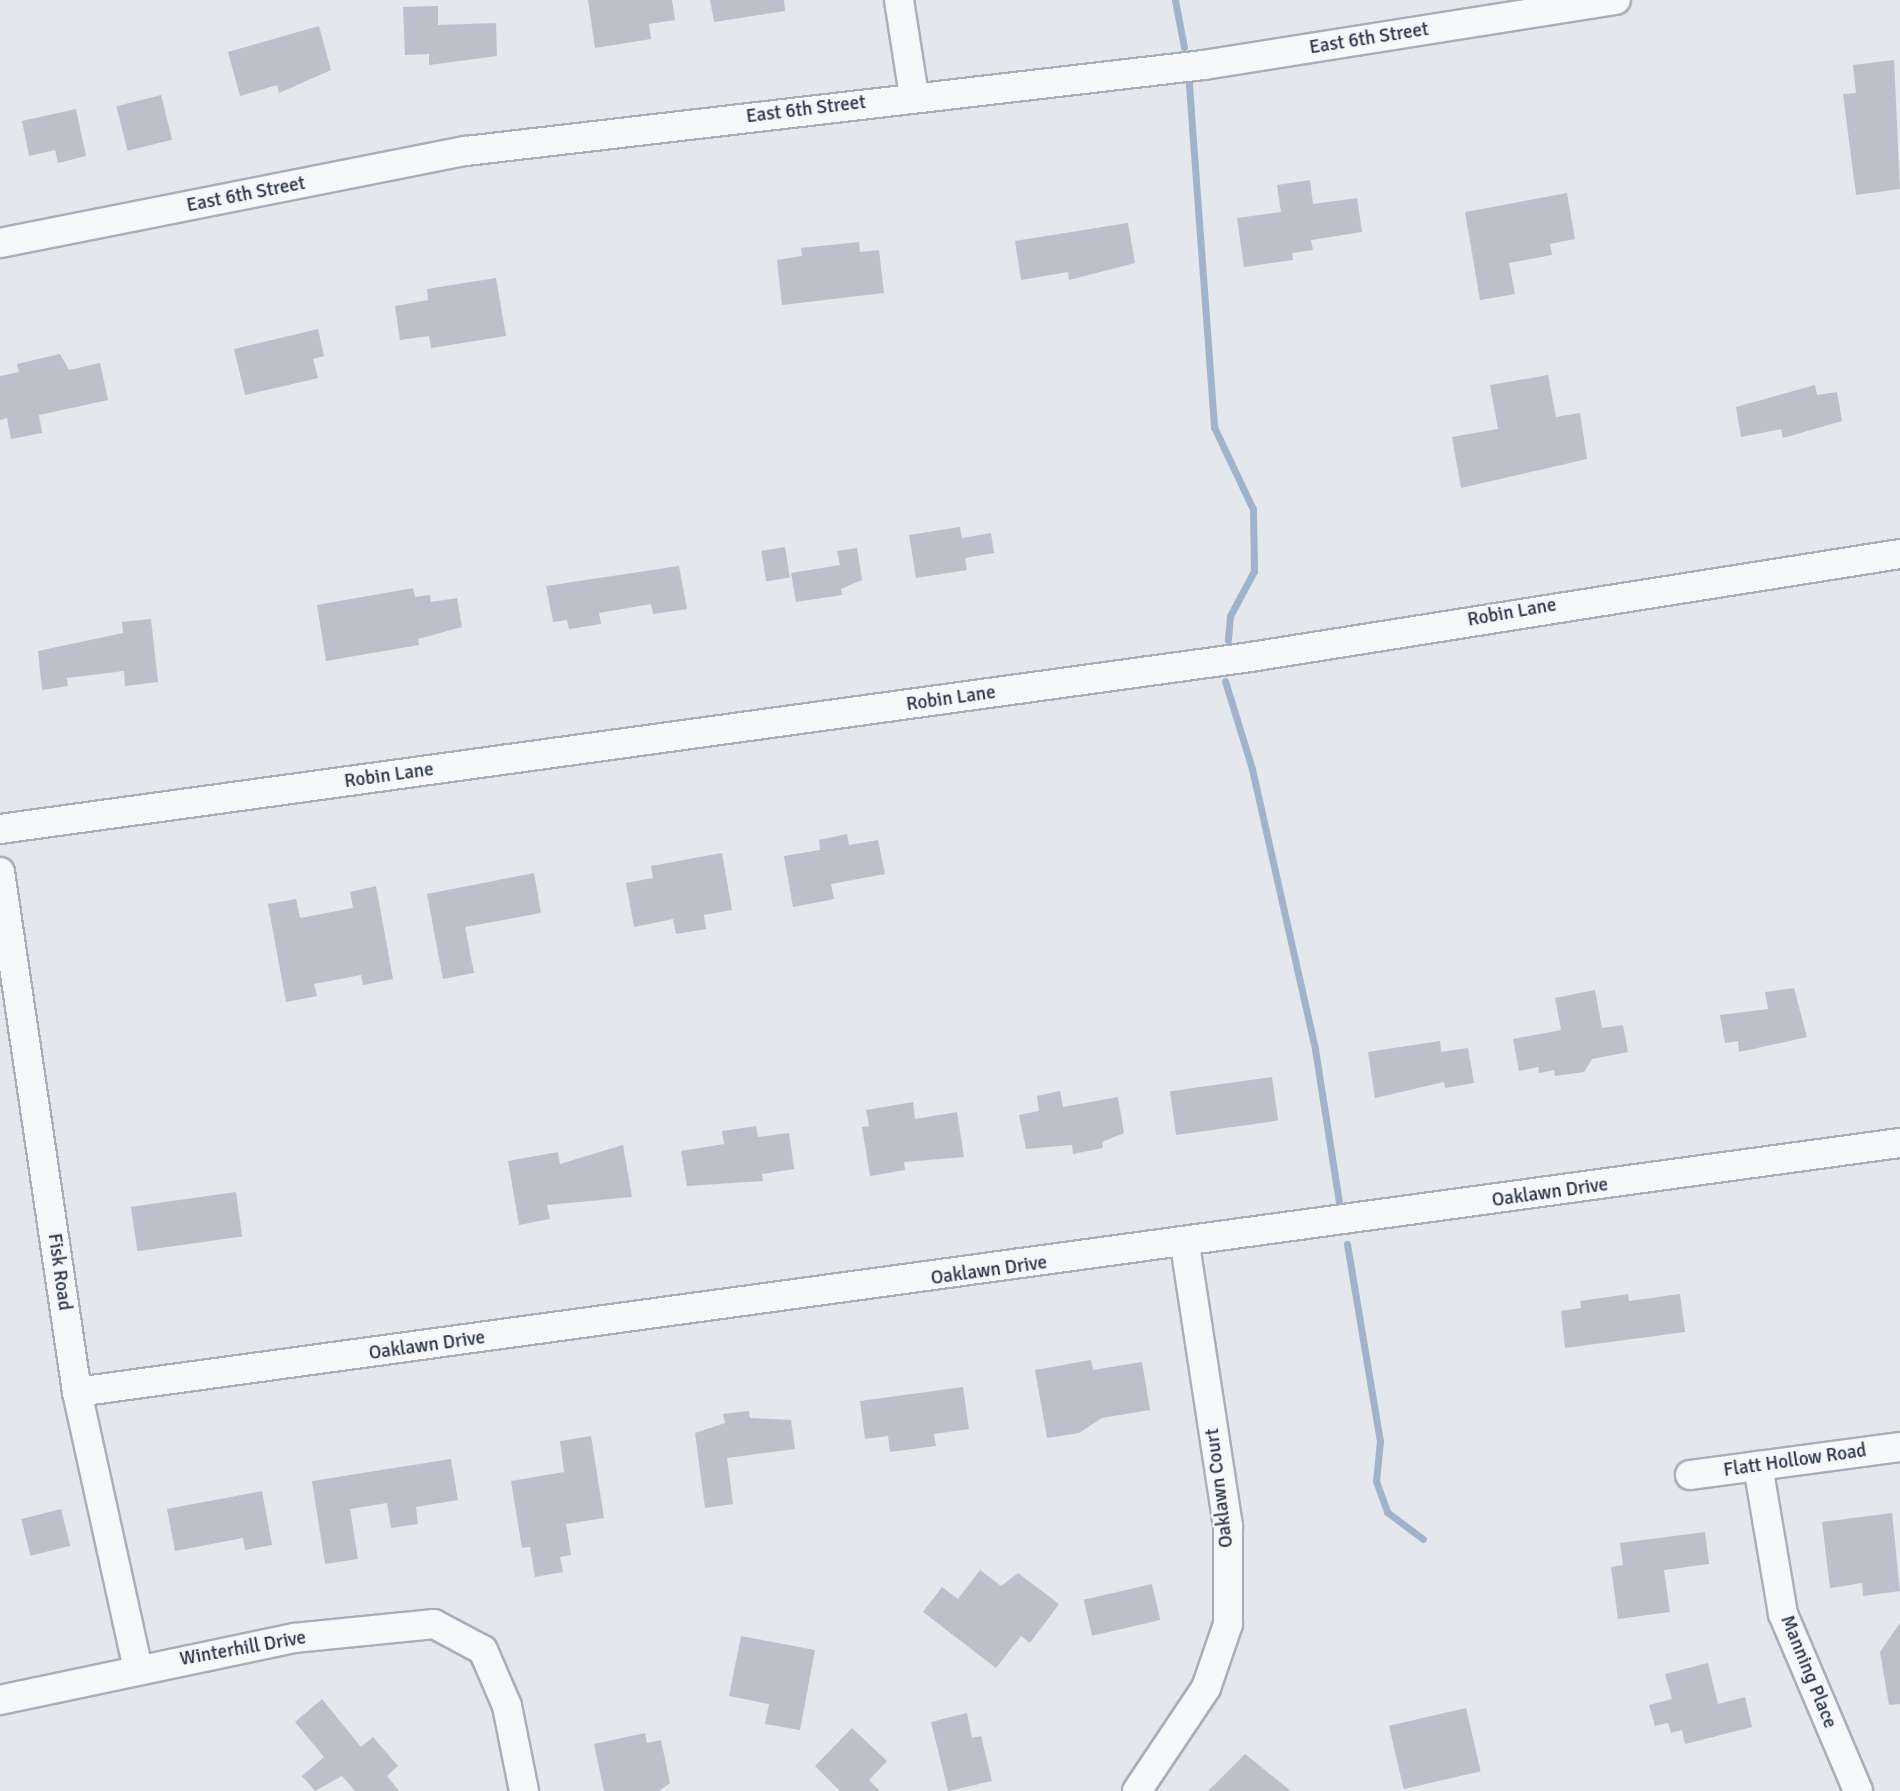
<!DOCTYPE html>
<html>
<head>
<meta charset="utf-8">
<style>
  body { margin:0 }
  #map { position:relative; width:1900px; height:1791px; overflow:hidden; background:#e4e7ec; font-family:Signika,sans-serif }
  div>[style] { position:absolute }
  .stream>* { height:7px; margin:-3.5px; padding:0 3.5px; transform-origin:3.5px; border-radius:3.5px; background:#9fb4cc }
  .building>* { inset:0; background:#bbc0ca; transform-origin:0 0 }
  .roads { filter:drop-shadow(2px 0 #a9aeb7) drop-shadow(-2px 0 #a9aeb7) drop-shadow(0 2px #a9aeb7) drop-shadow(0 -2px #a9aeb7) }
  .minor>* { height:28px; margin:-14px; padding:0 14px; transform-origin:14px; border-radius:14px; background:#f7f8fa }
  span { translate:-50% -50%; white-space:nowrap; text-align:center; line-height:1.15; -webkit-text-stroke:5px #f4f6f9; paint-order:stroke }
  .street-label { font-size:19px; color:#2b3445 }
</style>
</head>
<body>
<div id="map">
  <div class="stream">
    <i style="left:1175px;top:0;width:48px;rotate:79.2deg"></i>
    <i style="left:1188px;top:72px;width:356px;rotate:85.8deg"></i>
    <i style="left:1214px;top:427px;width:91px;rotate:64.6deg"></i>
    <i style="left:1253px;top:509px;width:62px;rotate:89.1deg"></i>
    <i style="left:1254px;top:571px;width:51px;rotate:118.1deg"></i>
    <i style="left:1230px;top:616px;width:24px;rotate:95deg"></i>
    <i style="left:1225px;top:681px;width:92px;rotate:72.9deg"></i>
    <i style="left:1252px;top:769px;width:287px;rotate:77.3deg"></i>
    <i style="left:1315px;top:1049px;width:156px;rotate:81.1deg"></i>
    <i style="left:1347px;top:1244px;width:200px;rotate:80.5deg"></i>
    <i style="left:1380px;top:1441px;width:40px;rotate:95.7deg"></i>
    <i style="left:1376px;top:1481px;width:33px;rotate:70deg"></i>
    <i style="left:1387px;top:1512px;width:45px;rotate:36.9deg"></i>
  </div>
  <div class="building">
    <i style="clip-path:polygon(588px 0,672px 0,675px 20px,649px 24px,651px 39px,595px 48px)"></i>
    <i style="clip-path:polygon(710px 0,784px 0,785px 11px,714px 22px)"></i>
    <i style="clip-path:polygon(438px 6px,438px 25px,496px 23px,497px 56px,429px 65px,429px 54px,405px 55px,403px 7px)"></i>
    <i style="clip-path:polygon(319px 26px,331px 70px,279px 93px,277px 85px,240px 96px,228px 52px)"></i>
    <i style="clip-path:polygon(1894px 60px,1900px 189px,1856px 195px,1843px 94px,1856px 93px,1853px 65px)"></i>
    <i style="left:161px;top:95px;width:46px;height:46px;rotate:76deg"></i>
    <i style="clip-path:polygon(76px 109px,86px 156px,58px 163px,55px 150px,29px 156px,22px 121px)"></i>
    <i style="clip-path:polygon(1310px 180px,1313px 204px,1357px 198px,1362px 232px,1311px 240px,1313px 250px,1292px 253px,1293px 260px,1244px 267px,1237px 218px,1281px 212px,1277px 185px)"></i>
    <i style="clip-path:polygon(1567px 193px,1575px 239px,1550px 244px,1552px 255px,1509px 263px,1515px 294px,1480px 300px,1465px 212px)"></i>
    <i style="clip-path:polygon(1128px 223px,1135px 263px,1069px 280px,1068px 272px,1021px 280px,1015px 241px)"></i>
    <i style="clip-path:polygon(859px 242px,860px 252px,879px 250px,884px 293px,782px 305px,777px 260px,802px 256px,801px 248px)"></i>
    <i style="clip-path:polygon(496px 278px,506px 336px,431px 348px,429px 336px,400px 340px,395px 306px,428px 300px,427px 289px)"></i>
    <i style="clip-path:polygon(318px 329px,324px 356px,313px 359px,318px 378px,245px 395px,234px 349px)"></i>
    <i style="clip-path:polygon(60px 354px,69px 370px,100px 363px,108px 400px,39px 415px,42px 433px,11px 439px,7px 418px,0 420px,0 376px,19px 372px,17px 364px)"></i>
    <i style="clip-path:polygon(1548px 375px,1556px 417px,1580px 413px,1587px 459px,1461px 488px,1452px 437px,1498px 429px,1490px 385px)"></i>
    <i style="clip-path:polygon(1815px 385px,1817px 395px,1837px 392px,1842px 421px,1783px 438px,1781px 429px,1741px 437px,1736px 407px)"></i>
    <i style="clip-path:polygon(960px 527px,962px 538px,991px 533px,994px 553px,965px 558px,967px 570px,916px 578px,909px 535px)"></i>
    <i style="left:785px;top:547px;width:31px;height:24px;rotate:81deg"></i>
    <i style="clip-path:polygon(857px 548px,862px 580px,841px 589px,842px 595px,796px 602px,791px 573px,840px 565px,837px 551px)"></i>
    <i style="clip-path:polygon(679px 566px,687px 609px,653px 614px,651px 604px,599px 613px,601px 624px,569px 629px,567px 620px,553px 622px,546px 586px)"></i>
    <i style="clip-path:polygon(413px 588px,415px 597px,430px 595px,431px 602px,457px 598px,462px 627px,418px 639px,419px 645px,326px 661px,317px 605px)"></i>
    <i style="clip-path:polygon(151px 619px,158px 682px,125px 686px,124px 671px,67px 678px,68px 686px,42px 690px,38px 651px,123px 633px,122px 622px)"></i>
    <i style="clip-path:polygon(847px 834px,849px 845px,878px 840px,885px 874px,831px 884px,834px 899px,793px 907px,784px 856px,820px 850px,819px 840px)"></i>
    <i style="clip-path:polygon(722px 853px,732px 910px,704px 915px,706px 929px,676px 934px,673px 919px,634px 927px,626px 883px,653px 878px,651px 866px)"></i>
    <i style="clip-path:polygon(534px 873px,541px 913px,465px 927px,474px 973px,443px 979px,427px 894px)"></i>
    <i style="clip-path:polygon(376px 886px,393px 979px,363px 985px,361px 975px,314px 984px,317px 996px,286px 1002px,268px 904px,296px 899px,300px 918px,353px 908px,350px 892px)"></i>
    <i style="clip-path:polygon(1794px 988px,1807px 1037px,1739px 1052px,1738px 1041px,1725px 1043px,1720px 1015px,1768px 1009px,1765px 992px)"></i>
    <i style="clip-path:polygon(1595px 990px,1602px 1028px,1623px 1025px,1628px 1052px,1592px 1059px,1584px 1072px,1555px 1076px,1554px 1070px,1539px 1073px,1538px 1067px,1519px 1071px,1513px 1039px,1561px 1030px,1555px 998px)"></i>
    <i style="clip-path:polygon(1440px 1041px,1441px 1052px,1468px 1048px,1474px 1083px,1445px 1088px,1444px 1082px,1375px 1098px,1368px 1052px)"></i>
    <i style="left:1272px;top:1077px;width:44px;height:103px;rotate:82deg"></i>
    <i style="clip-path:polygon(1060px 1091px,1063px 1107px,1118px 1097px,1124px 1133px,1102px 1142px,1103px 1148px,1073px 1154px,1072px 1145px,1026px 1149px,1019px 1115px,1039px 1111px,1037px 1096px)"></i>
    <i style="clip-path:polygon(913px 1102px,915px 1119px,957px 1112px,964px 1157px,904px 1162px,905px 1170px,870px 1176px,862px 1127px,869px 1126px,866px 1110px)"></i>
    <i style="clip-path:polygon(756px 1126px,758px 1137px,789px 1133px,794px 1169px,762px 1174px,763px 1181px,687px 1186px,681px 1151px,724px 1144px,722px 1131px)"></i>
    <i style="clip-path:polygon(623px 1145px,632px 1197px,547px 1205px,550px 1219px,519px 1225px,508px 1161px,558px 1152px,560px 1164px)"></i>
    <i style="left:236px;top:1192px;width:45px;height:106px;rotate:82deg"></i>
    <i style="clip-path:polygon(1628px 1294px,1629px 1301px,1680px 1294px,1685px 1332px,1565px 1348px,1561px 1311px,1581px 1308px,1580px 1301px)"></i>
    <i style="clip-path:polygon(1091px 1360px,1093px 1370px,1142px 1362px,1150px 1410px,1102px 1418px,1079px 1433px,1047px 1438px,1035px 1370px)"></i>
    <i style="clip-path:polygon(963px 1387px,969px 1429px,934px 1434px,936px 1446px,890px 1452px,888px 1436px,865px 1439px,860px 1401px)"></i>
    <i style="clip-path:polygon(749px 1411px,750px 1418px,791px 1420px,795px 1449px,727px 1458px,733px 1504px,705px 1508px,695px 1433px,725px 1423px,723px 1414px)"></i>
    <i style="clip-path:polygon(591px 1436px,604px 1518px,566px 1524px,571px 1555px,560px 1557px,563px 1572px,535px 1577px,530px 1547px,522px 1548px,511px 1481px,564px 1472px,560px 1441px)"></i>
    <i style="clip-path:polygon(451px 1459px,458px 1500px,416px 1507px,418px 1524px,391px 1528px,387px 1503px,350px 1509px,358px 1559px,325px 1564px,312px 1481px)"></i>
    <i style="clip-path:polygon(262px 1491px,272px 1545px,245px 1550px,243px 1538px,175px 1551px,167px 1509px)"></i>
    <i style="left:61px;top:1509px;width:38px;height:41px;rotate:76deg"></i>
    <i style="clip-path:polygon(1892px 1513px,1900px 1591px,1863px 1596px,1862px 1583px,1830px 1588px,1822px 1522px)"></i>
    <i style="clip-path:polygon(1705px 1532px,1709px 1564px,1664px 1570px,1670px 1612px,1618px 1619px,1611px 1567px,1623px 1565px,1620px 1543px)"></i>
    <i style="clip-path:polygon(980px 1570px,1001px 1586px,1018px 1573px,1059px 1604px,1030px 1643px,1021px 1636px,996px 1668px,923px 1612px,942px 1587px,958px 1599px)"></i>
    <i style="left:1152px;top:1584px;width:37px;height:70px;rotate:77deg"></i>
    <i style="clip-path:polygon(1900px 1623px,1900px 1704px,1889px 1705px,1880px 1652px)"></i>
    <i style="clip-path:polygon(741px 1636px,815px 1650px,800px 1730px,765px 1724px,769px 1704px,729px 1696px)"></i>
    <i style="clip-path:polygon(1708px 1663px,1718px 1704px,1745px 1697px,1752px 1727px,1685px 1744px,1682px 1730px,1671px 1733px,1668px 1723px,1655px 1726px,1649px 1705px,1672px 1699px,1665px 1674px)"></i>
    <i style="clip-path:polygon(322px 1699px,361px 1747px,373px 1737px,398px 1766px,387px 1776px,399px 1791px,355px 1791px,342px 1776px,315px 1791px,302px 1776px,324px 1757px,295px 1722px)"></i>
    <i style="left:1466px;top:1708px;width:65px;height:79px;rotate:77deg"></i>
    <i style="clip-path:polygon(967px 1713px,972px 1738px,981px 1736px,992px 1781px,948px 1791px,931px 1722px)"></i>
    <i style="clip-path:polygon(852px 1728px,887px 1761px,869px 1780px,880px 1791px,840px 1791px,815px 1766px)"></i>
    <i style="clip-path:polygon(645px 1733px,647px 1743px,661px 1740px,670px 1783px,659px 1791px,604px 1791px,594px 1744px)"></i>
    <i style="clip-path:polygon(1245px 1754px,1291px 1791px,1208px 1791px)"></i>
  </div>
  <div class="roads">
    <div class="minor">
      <i style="left:899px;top:0;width:97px;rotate:81.1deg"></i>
      <i style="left:0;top:243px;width:475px;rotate:-11.2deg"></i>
      <i style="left:466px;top:151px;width:743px;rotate:-6.65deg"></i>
      <i style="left:1204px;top:65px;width:417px;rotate:-9deg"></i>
      <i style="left:0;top:829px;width:1256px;rotate:-7.83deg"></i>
      <i style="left:1244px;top:658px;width:664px;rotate:-9.01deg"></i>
      <i style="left:0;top:872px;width:526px;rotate:81.58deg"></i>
      <i style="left:77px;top:1392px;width:284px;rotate:77.6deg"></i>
      <i style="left:77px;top:1392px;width:1840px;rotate:-7.78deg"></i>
      <i style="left:1758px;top:1466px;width:150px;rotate:80.4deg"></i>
      <i style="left:1783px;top:1614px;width:192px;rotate:67deg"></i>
      <i style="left:1690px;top:1475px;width:212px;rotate:-7.6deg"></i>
      <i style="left:0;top:1700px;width:300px;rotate:-11.9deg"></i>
      <i style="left:294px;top:1638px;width:141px;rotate:-5.7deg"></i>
      <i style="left:434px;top:1624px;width:55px;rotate:28deg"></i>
      <i style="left:483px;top:1650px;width:61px;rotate:66.8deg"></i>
      <i style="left:507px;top:1706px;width:87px;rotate:78.7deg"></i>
      <i style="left:1137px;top:1791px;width:124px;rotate:-56.2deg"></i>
      <i style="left:1206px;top:1688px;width:68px;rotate:-71deg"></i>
      <i style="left:1228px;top:1624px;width:98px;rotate:-90deg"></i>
      <i style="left:1228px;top:1526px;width:284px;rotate:-98.7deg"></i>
    </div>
  </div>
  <div class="street-label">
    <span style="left:1369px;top:39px;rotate:-9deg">East 6th Street</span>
    <span style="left:806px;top:110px;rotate:-7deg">East 6th Street</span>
    <span style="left:246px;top:195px;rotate:-11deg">East 6th Street</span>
    <span style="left:1512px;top:613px;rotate:-10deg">Robin Lane</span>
    <span style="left:951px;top:699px;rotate:-8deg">Robin Lane</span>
    <span style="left:389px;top:776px;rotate:-8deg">Robin Lane</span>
    <span style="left:1550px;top:1193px;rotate:-8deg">Oaklawn Drive</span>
    <span style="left:989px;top:1271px;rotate:-8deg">Oaklawn Drive</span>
    <span style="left:59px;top:1272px;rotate:82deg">Fisk Road</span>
    <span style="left:427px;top:1346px;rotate:-8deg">Oaklawn Drive</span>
    <span style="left:1795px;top:1461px;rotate:-8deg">Flatt Hollow Road</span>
    <span style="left:1220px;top:1488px;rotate:-97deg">Oaklawn Court</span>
    <span style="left:243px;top:1649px;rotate:-10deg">Winterhill Drive</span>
    <span style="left:1808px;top:1672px;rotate:68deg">Manning Place</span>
  </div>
</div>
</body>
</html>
